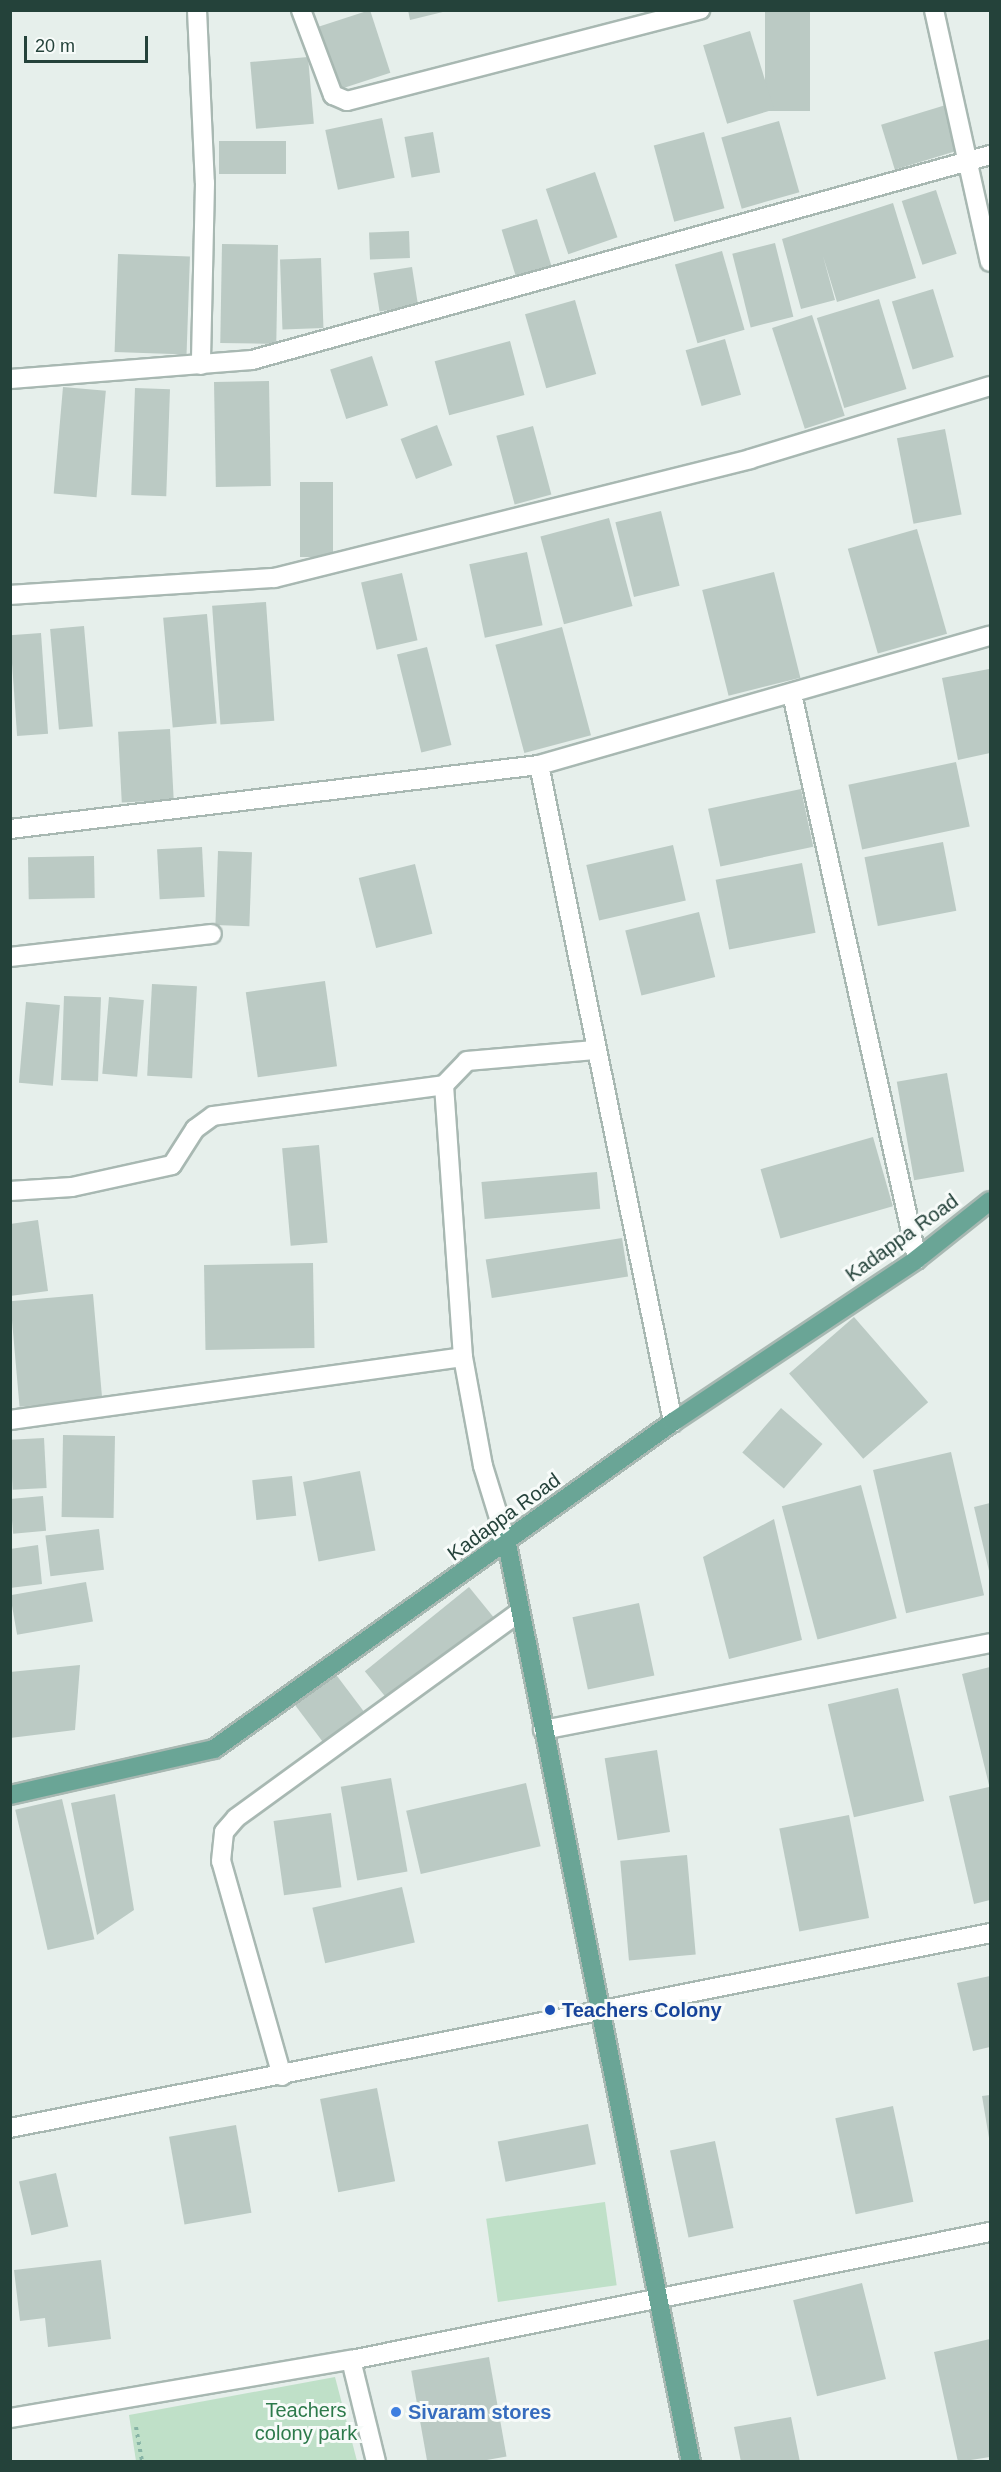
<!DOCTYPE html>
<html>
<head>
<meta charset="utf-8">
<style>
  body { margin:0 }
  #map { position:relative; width:1001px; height:2472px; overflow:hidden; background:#e6efeb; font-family:Helvetica,sans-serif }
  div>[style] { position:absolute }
  .green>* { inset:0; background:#bfe0c8; transform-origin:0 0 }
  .building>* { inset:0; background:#bbcac4; transform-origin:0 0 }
  .path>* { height:4px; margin-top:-2px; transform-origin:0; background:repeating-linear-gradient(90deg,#86b3a5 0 3px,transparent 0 7.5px) }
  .roads { filter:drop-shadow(2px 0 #a8b8b2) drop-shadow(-2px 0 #a8b8b2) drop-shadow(0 2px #a8b8b2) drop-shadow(0 -2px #a8b8b2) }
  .minor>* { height:18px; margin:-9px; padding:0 9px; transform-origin:9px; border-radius:9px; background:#fff }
  .major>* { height:18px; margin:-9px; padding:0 9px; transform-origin:9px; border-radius:9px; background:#6aa596 }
  .dots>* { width:16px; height:16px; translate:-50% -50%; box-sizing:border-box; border:3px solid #f7fbf9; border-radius:50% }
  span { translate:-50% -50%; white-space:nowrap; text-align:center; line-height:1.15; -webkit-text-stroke:6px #f7fbf9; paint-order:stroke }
  .street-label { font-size:20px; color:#24423a }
  .transit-label { font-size:20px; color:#164399; font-weight:700 }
  .left { translate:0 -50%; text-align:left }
  .park-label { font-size:20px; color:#2d7a4b }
  .shop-label { font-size:20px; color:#366cbe; font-weight:700 }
  .frame { position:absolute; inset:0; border:12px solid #24423a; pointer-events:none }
  .scale { position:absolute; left:24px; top:36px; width:124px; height:27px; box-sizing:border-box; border:3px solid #24423a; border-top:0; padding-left:8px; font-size:18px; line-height:21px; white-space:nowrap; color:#24423a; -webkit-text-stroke:4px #f7fbf9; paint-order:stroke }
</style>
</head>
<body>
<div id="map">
  <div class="green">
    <i style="left:605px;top:2202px;width:84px;height:120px;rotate:82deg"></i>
    <i style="clip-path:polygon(335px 2377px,357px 2461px,136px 2461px,129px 2415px)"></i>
  </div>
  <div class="building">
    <i style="left:370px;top:10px;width:66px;height:55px;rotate:72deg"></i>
    <i style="clip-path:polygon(408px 10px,447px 10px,447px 11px,410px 20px)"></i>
    <i style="left:765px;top:10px;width:45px;height:101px"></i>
    <i style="left:750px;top:31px;width:82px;height:49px;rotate:73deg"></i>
    <i style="left:308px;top:57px;width:67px;height:58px;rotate:85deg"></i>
    <i style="left:949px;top:104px;width:47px;height:71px;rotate:73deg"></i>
    <i style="left:382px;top:118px;width:61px;height:58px;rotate:78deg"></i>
    <i style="left:779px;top:121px;width:74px;height:60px;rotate:74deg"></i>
    <i style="left:433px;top:132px;width:41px;height:29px;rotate:80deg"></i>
    <i style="left:704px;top:132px;width:79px;height:52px;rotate:75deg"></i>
    <i style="left:219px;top:141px;width:67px;height:33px"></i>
    <i style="left:595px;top:172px;width:69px;height:52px;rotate:71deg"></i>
    <i style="left:936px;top:190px;width:67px;height:36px;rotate:72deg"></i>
    <i style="clip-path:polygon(893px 203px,916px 278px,837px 302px,823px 256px,835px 300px,801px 309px,782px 239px)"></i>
    <i style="left:537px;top:219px;width:49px;height:37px;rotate:73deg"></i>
    <i style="left:409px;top:231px;width:27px;height:40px;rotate:88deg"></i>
    <i style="left:775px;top:243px;width:76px;height:44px;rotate:76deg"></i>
    <i style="left:222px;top:244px;width:56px;height:99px;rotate:1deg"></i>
    <i style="left:722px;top:251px;width:82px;height:49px;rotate:74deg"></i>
    <i style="left:118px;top:254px;width:72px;height:98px;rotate:2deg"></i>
    <i style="left:321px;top:258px;width:70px;height:41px;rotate:88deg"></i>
    <i style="left:412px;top:267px;width:39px;height:39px;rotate:81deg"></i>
    <i style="left:933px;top:289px;width:71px;height:43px;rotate:73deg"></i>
    <i style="left:879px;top:299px;width:94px;height:65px;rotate:73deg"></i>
    <i style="left:575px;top:300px;width:77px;height:52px;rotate:74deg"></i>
    <i style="left:812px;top:315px;width:106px;height:42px;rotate:72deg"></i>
    <i style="left:725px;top:339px;width:58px;height:41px;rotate:74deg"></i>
    <i style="left:510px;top:341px;width:56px;height:78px;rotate:75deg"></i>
    <i style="left:372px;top:356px;width:52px;height:44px;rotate:72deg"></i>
    <i style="left:269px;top:381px;width:105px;height:55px;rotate:89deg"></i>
    <i style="left:63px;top:387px;width:43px;height:107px;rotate:5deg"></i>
    <i style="left:135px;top:388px;width:35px;height:107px;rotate:2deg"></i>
    <i style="left:437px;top:425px;width:43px;height:39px;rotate:69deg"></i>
    <i style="left:533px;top:426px;width:71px;height:38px;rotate:75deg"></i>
    <i style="left:945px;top:429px;width:87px;height:49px;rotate:79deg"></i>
    <i style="left:300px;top:482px;width:33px;height:75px"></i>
    <i style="left:661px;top:511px;width:77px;height:47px;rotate:76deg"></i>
    <i style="left:609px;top:518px;width:91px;height:71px;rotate:75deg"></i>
    <i style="left:917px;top:529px;width:109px;height:72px;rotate:74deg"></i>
    <i style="left:527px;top:552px;width:75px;height:59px;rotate:78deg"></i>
    <i style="left:774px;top:572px;width:109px;height:74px;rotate:76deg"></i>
    <i style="left:402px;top:573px;width:69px;height:42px;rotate:77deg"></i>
    <i style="left:266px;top:602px;width:119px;height:54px;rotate:86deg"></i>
    <i style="left:207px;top:614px;width:110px;height:44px;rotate:85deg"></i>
    <i style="left:84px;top:626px;width:101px;height:34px;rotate:85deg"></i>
    <i style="left:562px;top:627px;width:112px;height:69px;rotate:75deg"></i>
    <i style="left:41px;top:633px;width:101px;height:31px;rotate:86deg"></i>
    <i style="left:427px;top:647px;width:101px;height:31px;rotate:76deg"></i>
    <i style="clip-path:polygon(989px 669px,990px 753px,958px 760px,942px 678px)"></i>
    <i style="left:170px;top:729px;width:71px;height:52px;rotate:87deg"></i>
    <i style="left:956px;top:762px;width:66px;height:110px;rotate:78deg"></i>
    <i style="left:801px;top:789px;width:59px;height:95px;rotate:78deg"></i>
    <i style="left:943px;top:842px;width:70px;height:80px;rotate:79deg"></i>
    <i style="left:673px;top:845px;width:57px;height:89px;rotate:77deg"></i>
    <i style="left:202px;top:847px;width:50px;height:45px;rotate:87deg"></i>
    <i style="left:218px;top:851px;width:34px;height:74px;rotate:2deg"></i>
    <i style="left:94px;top:856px;width:42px;height:66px;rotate:89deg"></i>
    <i style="left:802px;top:863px;width:71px;height:88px;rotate:79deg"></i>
    <i style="left:415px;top:864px;width:72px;height:58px;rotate:76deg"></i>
    <i style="left:699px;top:912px;width:67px;height:76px;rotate:76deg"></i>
    <i style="left:325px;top:981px;width:86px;height:80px;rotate:82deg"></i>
    <i style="left:152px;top:984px;width:45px;height:92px;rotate:3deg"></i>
    <i style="left:64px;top:996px;width:37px;height:84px;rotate:2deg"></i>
    <i style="left:109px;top:997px;width:35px;height:77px;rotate:5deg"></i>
    <i style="left:26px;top:1002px;width:34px;height:81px;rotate:5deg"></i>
    <i style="left:947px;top:1073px;width:100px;height:51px;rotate:80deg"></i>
    <i style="left:873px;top:1137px;width:72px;height:117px;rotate:74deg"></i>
    <i style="left:319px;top:1145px;width:98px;height:37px;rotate:85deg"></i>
    <i style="left:597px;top:1172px;width:37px;height:116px;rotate:85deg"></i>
    <i style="clip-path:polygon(38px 1220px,48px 1291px,10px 1296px,10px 1224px)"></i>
    <i style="left:622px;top:1238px;width:39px;height:138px;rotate:81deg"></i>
    <i style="left:313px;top:1263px;width:85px;height:109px;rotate:89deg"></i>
    <i style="left:93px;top:1294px;width:106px;height:83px;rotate:85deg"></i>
    <i style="left:854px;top:1317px;width:113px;height:86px;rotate:49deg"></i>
    <i style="left:781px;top:1408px;width:55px;height:59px;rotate:41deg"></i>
    <i style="left:63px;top:1435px;width:52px;height:82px;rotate:1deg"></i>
    <i style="left:44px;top:1438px;width:50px;height:34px;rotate:87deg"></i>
    <i style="left:951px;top:1452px;width:147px;height:80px;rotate:77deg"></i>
    <i style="left:360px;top:1471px;width:81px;height:58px;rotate:79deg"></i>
    <i style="left:292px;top:1476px;width:40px;height:40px;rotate:84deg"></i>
    <i style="left:861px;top:1485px;width:138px;height:82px;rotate:75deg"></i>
    <i style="left:43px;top:1496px;width:35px;height:33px;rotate:85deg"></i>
    <i style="clip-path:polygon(990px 1503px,990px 1575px,974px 1507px)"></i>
    <i style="clip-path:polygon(774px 1519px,802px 1640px,729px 1659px,703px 1557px)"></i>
    <i style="left:99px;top:1529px;width:41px;height:54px;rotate:83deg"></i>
    <i style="clip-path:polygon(38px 1545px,42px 1584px,10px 1588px,10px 1549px)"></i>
    <i style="left:86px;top:1582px;width:40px;height:77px;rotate:80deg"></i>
    <i style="left:469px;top:1587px;width:40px;height:134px;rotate:51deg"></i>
    <i style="left:639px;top:1603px;width:74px;height:68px;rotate:78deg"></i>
    <i style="clip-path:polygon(80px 1665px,75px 1730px,10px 1738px,10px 1672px)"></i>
    <i style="clip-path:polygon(990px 1667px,990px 1784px,989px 1785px,962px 1674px)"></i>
    <i style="left:331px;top:1668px;width:58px;height:51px;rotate:53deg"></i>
    <i style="left:898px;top:1688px;width:116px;height:72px;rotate:77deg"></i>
    <i style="left:657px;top:1750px;width:83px;height:53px;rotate:81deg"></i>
    <i style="left:391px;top:1778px;width:95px;height:51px;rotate:80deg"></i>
    <i style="left:526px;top:1783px;width:65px;height:123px;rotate:77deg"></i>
    <i style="clip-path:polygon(989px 1787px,990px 1900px,974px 1904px,949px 1796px)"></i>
    <i style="clip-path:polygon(115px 1794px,134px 1910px,97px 1935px,71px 1803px)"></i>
    <i style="left:62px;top:1799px;width:144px;height:48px;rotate:77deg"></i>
    <i style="left:331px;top:1813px;width:75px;height:58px;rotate:82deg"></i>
    <i style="left:849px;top:1815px;width:105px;height:71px;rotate:79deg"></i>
    <i style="left:687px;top:1855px;width:100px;height:67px;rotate:85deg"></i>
    <i style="left:402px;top:1887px;width:57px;height:92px;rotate:77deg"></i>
    <i style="clip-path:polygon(990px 1976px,990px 2047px,973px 2051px,957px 1983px)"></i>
    <i style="left:377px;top:2088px;width:95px;height:58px;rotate:79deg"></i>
    <i style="clip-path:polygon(990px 2095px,990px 2138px,989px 2138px,982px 2096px)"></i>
    <i style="left:893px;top:2106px;width:98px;height:59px;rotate:78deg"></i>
    <i style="left:588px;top:2124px;width:41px;height:92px;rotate:79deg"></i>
    <i style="left:236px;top:2125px;width:89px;height:68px;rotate:80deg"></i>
    <i style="left:715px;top:2141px;width:89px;height:46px;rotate:78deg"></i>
    <i style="left:56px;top:2173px;width:55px;height:38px;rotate:77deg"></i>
    <i style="clip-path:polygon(101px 2260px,111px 2339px,48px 2347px,45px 2318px,20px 2321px,14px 2270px)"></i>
    <i style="left:862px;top:2283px;width:99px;height:71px;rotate:76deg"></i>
    <i style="clip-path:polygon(990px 2339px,990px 2457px,958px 2462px,934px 2352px)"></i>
    <i style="left:489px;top:2357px;width:101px;height:79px;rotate:80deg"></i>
    <i style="clip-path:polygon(791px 2417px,800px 2462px,741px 2462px,734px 2427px)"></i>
  </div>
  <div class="path">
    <i style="left:136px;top:2427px;width:36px;rotate:80deg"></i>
  </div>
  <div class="roads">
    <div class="minor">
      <i style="left:197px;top:10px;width:173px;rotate:87.4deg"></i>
      <i style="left:205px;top:183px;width:182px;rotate:91.3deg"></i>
      <i style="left:301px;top:10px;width:91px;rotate:69.4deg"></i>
      <i style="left:333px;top:95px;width:15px;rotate:23deg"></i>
      <i style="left:347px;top:101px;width:365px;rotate:-14.5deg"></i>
      <i style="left:934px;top:10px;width:258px;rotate:77.5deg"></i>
      <i style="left:10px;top:379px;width:243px;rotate:-4.5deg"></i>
      <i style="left:252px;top:360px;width:766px;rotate:-15.52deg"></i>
      <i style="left:10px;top:595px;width:265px;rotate:-3.7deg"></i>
      <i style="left:274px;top:578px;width:491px;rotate:-14deg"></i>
      <i style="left:750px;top:459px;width:251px;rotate:-16.9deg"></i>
      <i style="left:792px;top:694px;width:579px;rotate:77.52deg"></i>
      <i style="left:539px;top:765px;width:671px;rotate:78.47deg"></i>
      <i style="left:10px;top:829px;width:533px;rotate:-6.9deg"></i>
      <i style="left:539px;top:765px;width:469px;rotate:-16deg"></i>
      <i style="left:10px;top:957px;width:203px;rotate:-6.5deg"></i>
      <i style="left:10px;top:1191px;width:62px;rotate:-3.7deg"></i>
      <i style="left:72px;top:1187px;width:102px;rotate:-12.4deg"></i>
      <i style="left:172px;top:1165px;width:43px;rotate:-57.4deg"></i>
      <i style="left:195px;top:1129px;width:22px;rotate:-36deg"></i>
      <i style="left:213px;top:1116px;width:233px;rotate:-7.6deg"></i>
      <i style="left:10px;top:1420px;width:457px;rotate:-7.9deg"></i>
      <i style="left:507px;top:1544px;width:82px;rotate:-107.1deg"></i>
      <i style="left:483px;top:1466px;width:111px;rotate:-100.4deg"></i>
      <i style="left:463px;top:1357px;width:273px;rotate:-94deg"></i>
      <i style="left:444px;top:1085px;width:33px;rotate:-46deg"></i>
      <i style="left:467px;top:1061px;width:128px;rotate:-4.9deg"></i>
      <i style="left:543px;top:1730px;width:455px;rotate:-11deg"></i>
      <i style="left:282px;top:2076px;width:223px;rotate:-105.8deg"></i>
      <i style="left:221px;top:1861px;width:29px;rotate:-84deg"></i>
      <i style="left:224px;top:1832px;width:18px;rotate:-49deg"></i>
      <i style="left:236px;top:1818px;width:351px;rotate:-36deg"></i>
      <i style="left:10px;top:2128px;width:999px;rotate:-11.25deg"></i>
      <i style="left:351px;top:2360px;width:105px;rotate:76.2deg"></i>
      <i style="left:10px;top:2418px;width:346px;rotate:-9.7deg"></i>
      <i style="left:351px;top:2360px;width:652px;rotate:-11.33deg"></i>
    </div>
    <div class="major">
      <i style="left:507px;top:1544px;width:936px;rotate:78.67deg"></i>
      <i style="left:10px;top:1795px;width:209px;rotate:-12.7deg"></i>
      <i style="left:214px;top:1749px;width:564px;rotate:-35.47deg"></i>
      <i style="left:673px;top:1422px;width:293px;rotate:-33.7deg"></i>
      <i style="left:917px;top:1259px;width:93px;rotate:-38.5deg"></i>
    </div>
  </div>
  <div class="dots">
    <i style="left:550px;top:2010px;background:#1a4fb4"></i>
    <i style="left:396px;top:2412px;background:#3f7fe0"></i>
  </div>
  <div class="street-label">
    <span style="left:902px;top:1238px;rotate:-36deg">Kadappa Road</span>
    <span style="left:504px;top:1517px;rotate:-36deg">Kadappa Road</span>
  </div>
  <div class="transit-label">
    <span class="left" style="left:562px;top:2010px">Teachers Colony</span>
  </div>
  <div class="park-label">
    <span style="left:306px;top:2422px">Teachers<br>colony park</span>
  </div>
  <div class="shop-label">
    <span class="left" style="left:408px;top:2412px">Sivaram stores</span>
  </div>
  <div class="frame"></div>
  <div class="scale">20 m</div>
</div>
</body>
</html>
